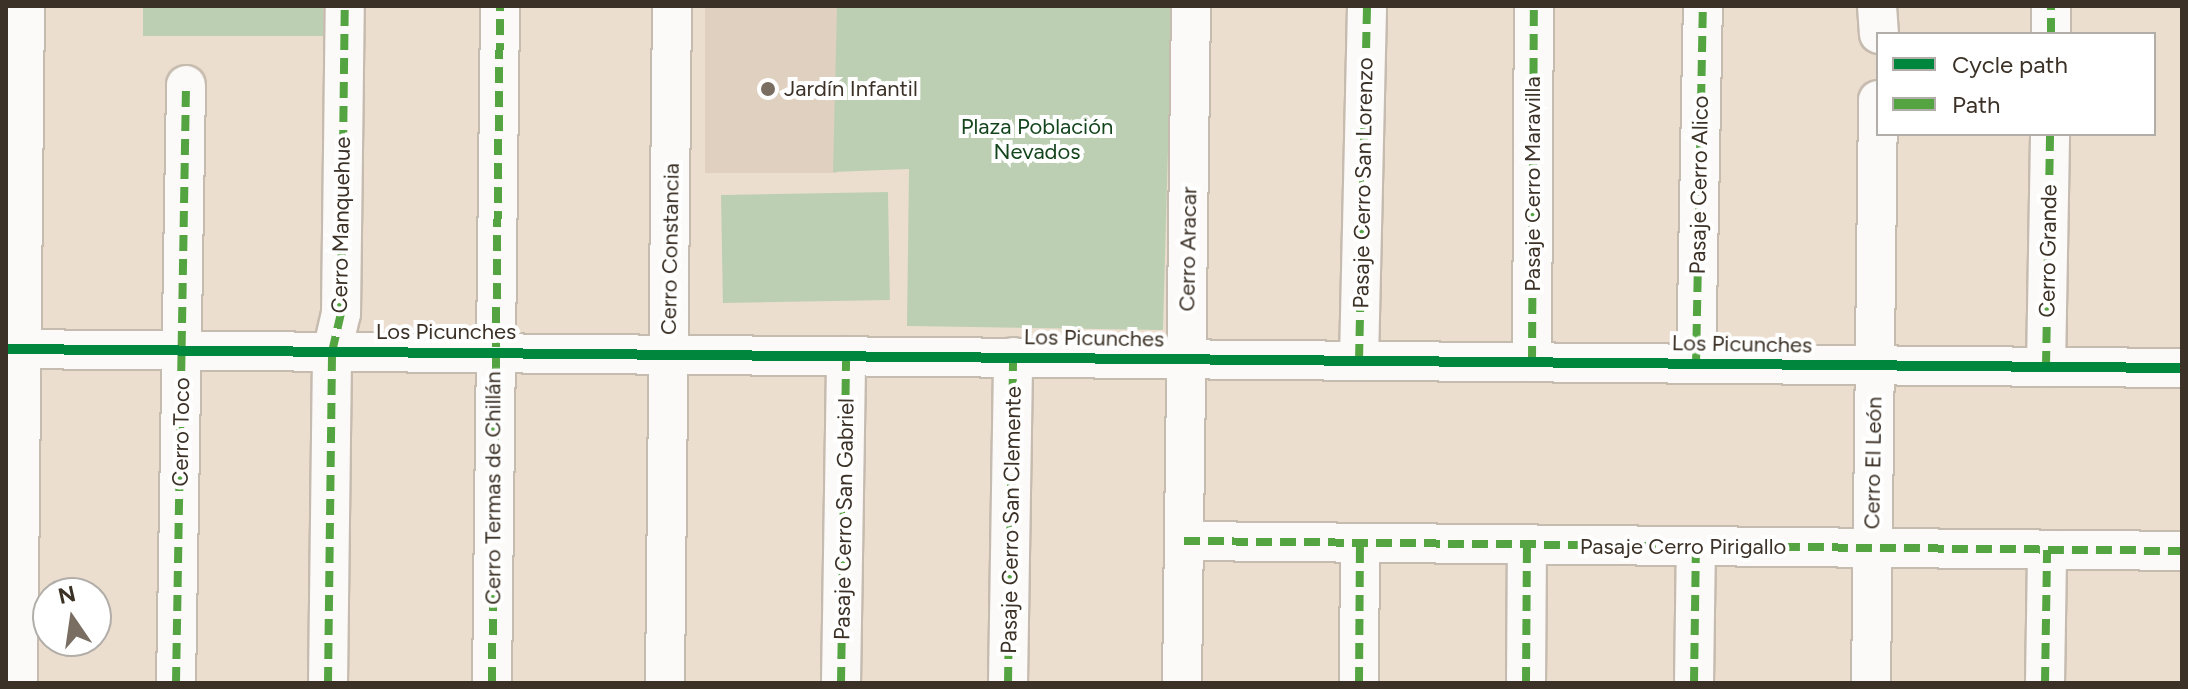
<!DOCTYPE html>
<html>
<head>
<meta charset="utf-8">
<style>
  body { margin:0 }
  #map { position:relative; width:2188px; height:689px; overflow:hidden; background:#ecdecf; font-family:Figtree,sans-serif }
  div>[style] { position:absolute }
  .education>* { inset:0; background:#dfd0bf; transform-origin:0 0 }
  .green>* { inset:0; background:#bdcfb2; transform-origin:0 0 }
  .roads { filter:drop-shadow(2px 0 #c6bbaf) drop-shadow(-2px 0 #c6bbaf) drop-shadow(0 2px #c6bbaf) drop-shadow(0 -2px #c6bbaf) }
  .minor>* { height:38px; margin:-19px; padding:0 19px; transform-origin:19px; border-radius:19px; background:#fcfaf8 }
  .quiet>* { height:8px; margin-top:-4px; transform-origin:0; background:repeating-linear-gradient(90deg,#54a542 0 16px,transparent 0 24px) }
  .cycleway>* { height:10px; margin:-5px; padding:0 5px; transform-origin:5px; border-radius:5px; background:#00873e }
  .dots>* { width:22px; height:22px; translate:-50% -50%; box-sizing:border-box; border:4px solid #fff; border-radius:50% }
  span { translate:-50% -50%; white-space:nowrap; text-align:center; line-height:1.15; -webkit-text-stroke:8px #fff; paint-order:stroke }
  .poi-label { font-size:22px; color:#3b3126 }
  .left { translate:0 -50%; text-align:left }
  .park-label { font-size:22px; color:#14451d }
  .street-label { font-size:22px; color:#3b3126 }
  .frame { position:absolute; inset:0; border:8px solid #3b3126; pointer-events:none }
  .legend { position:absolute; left:1876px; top:32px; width:280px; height:104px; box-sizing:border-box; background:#fff; border:2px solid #b1ada8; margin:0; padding:10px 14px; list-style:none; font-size:24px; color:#3b3126 }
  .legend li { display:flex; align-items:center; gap:16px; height:40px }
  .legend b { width:40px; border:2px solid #b1ada8 }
  .north { position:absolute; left:32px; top:577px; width:80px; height:80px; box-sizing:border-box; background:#fff; border:2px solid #b1ada8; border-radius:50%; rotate:347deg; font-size:22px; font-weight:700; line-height:32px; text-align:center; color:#3b3126 }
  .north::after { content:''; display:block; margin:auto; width:28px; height:36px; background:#796e61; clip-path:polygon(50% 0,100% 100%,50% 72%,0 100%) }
</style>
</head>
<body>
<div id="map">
  <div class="education">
    <i style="left:705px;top:6px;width:132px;height:167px"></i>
  </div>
  <div class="green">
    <i style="left:143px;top:6px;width:180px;height:30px"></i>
    <i style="clip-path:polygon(837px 6px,1172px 6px,1163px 330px,907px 326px,909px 169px,833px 172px)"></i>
    <i style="left:888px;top:192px;width:108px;height:167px;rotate:89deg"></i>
  </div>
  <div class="roads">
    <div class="minor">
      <i style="left:1877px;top:6px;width:28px;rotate:86deg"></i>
      <i style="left:2051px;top:34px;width:28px;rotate:-90deg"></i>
      <i style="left:6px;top:349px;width:2176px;rotate:0.5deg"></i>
      <i style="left:1359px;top:360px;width:354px;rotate:-88.7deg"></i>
      <i style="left:1532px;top:362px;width:356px;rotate:-89.7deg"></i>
      <i style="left:1696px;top:364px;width:358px;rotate:-88.9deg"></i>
      <i style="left:2046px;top:367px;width:233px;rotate:-89deg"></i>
      <i style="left:1184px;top:541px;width:998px;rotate:0.57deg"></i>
      <i style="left:18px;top:683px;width:677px;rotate:-89.41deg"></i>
      <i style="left:176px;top:683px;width:598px;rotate:-89.04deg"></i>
      <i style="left:328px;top:683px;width:331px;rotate:-89.3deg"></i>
      <i style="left:332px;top:352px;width:39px;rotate:-77deg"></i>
      <i style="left:341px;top:314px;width:308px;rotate:-89.3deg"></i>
      <i style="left:492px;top:683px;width:677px;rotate:-89.32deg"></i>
      <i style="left:665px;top:683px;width:677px;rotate:-89.41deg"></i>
      <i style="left:841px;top:683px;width:327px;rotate:-89.1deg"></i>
      <i style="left:1008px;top:683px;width:326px;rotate:-89.1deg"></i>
      <i style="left:1182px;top:683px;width:677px;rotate:-89.24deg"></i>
      <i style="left:1359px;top:683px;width:139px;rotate:-89.6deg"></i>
      <i style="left:1526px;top:683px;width:137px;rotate:-89.6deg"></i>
      <i style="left:1694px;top:683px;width:136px;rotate:-89.2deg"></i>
      <i style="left:1871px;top:683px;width:583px;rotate:-89.31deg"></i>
      <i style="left:2045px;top:683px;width:133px;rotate:-89.1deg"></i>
    </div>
  </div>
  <div class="quiet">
    <i style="left:2051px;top:34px;width:28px;rotate:-90deg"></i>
    <i style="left:1359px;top:360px;width:354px;rotate:-88.7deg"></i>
    <i style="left:1532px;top:362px;width:356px;rotate:-89.7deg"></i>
    <i style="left:1696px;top:364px;width:358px;rotate:-88.9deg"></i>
    <i style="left:2046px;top:367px;width:233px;rotate:-89deg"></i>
    <i style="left:1184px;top:541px;width:998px;rotate:0.57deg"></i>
    <i style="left:176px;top:683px;width:598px;rotate:-89.04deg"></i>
    <i style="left:328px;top:683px;width:331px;rotate:-89.3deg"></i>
    <i style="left:332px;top:352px;width:39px;rotate:-77deg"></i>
    <i style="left:341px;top:314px;width:308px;rotate:-89.3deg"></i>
    <i style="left:492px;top:683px;width:677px;rotate:-89.32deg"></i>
    <i style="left:841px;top:683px;width:327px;rotate:-89.1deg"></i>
    <i style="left:1008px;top:683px;width:326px;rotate:-89.1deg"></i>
    <i style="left:1359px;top:683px;width:139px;rotate:-89.6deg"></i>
    <i style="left:1526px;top:683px;width:137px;rotate:-89.6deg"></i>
    <i style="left:1694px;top:683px;width:136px;rotate:-89.2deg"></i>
    <i style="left:2045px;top:683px;width:133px;rotate:-89.1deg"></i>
  </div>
  <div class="cycleway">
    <i style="left:6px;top:349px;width:2176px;rotate:0.5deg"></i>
  </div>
  <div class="dots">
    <i style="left:768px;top:89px;background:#796e61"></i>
  </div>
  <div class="poi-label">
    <span class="left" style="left:784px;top:89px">Jardín Infantil</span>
  </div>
  <div class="park-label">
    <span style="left:1037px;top:139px">Plaza Población<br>Nevados</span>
  </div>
  <div class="street-label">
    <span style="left:1363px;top:183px;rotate:-89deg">Pasaje Cerro San Lorenzo</span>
    <span style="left:1533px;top:184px;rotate:-90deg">Pasaje Cerro Maravilla</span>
    <span style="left:1699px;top:185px;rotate:-89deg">Pasaje Cerro Alico</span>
    <span style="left:341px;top:225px;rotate:-89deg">Cerro Manquehue</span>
    <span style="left:670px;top:249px;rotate:-89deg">Cerro Constancia</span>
    <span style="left:1188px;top:249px;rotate:-89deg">Cerro Aracar</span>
    <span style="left:2048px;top:251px;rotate:-89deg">Cerro Grande</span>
    <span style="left:446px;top:332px">Los Picunches</span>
    <span style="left:1094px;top:338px;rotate:1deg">Los Picunches</span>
    <span style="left:1742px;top:344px;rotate:1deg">Los Picunches</span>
    <span style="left:181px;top:432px;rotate:-89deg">Cerro Toco</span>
    <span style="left:1873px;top:463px;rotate:-89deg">Cerro El León</span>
    <span style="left:493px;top:488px;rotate:-90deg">Cerro Termas de Chillán</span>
    <span style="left:844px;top:519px;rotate:-89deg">Pasaje Cerro San Gabriel</span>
    <span style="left:1011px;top:520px;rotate:-89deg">Pasaje Cerro San Clemente</span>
    <span style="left:1683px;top:547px">Pasaje Cerro Pirigallo</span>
  </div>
  <div class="frame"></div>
  <ul class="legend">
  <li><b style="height:10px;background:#00873e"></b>Cycle path</li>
  <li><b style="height:10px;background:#54a542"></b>Path</li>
  </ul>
  <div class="north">N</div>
</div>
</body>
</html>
